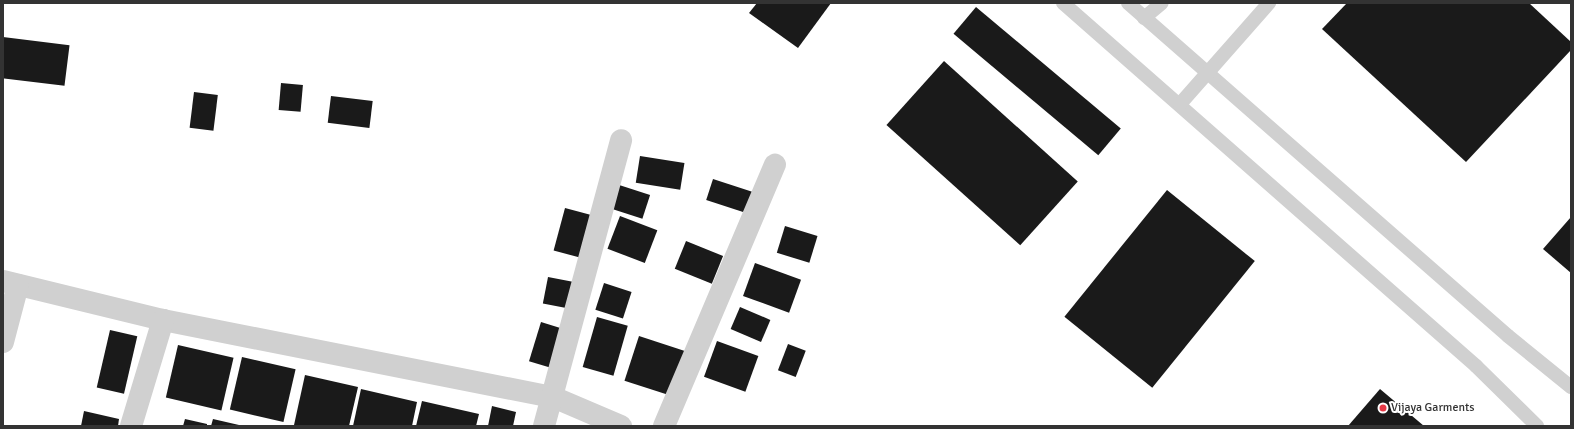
<!DOCTYPE html>
<html>
<head>
<meta charset="utf-8">
<style>
  body { margin:0 }
  #map { position:relative; width:1574px; height:429px; overflow:hidden; background:#fff; font-family:Signika,sans-serif }
  div>[style] { position:absolute }
  .building>* { inset:0; background:#1a1a1a; transform-origin:0 0 }
  .service>* { height:14px; margin:-7px; padding:0 7px; transform-origin:7px; border-radius:7px; background:#d0d0d0 }
  .minor>* { height:22px; margin:-11px; padding:0 11px; transform-origin:11px; border-radius:11px; background:#d0d0d0 }
  .dots>* { width:11px; height:11px; translate:-50% -50%; box-sizing:border-box; border:2px solid #fff; border-radius:50% }
  span { translate:-50% -50%; white-space:nowrap; text-align:center; line-height:1.15; -webkit-text-stroke:4px #fff; paint-order:stroke }
  .poi-label { font-size:12px; color:#333 }
  .left { translate:0 -50%; text-align:left }
  .frame { position:absolute; inset:0; border:4px solid #333; pointer-events:none }
</style>
</head>
<body>
<div id="map">
  <div class="building">
    <i style="clip-path:polygon(757px 3px,831px 3px,798px 48px,749px 13px)"></i>
    <i style="clip-path:polygon(1347px 3px,1529px 3px,1571px 42px,1571px 50px,1466px 162px,1322px 29px)"></i>
    <i style="left:976px;top:7px;width:189px;height:35px;rotate:40deg"></i>
    <i style="left:3px;top:37px;width:67px;height:41px;rotate:7deg"></i>
    <i style="left:944px;top:61px;width:180px;height:86px;rotate:42deg"></i>
    <i style="left:281px;top:83px;width:22px;height:27px;rotate:5deg"></i>
    <i style="left:194px;top:92px;width:24px;height:36px;rotate:7deg"></i>
    <i style="left:331px;top:96px;width:42px;height:27px;rotate:7deg"></i>
    <i style="left:640px;top:156px;width:45px;height:27px;rotate:9deg"></i>
    <i style="left:713px;top:179px;width:46px;height:22px;rotate:18deg"></i>
    <i style="left:613px;top:183px;width:39px;height:25px;rotate:18deg"></i>
    <i style="left:1167px;top:190px;width:113px;height:163px;rotate:39deg"></i>
    <i style="left:565px;top:208px;width:31px;height:44px;rotate:15deg"></i>
    <i style="left:620px;top:216px;width:40px;height:35px;rotate:21deg"></i>
    <i style="clip-path:polygon(1571px 217px,1571px 273px,1543px 249px)"></i>
    <i style="left:785px;top:226px;width:34px;height:28px;rotate:17deg"></i>
    <i style="left:686px;top:241px;width:40px;height:30px;rotate:22deg"></i>
    <i style="left:755px;top:263px;width:49px;height:35px;rotate:20deg"></i>
    <i style="left:548px;top:277px;width:33px;height:27px;rotate:11deg"></i>
    <i style="left:604px;top:283px;width:29px;height:28px;rotate:18deg"></i>
    <i style="left:740px;top:307px;width:33px;height:24px;rotate:23deg"></i>
    <i style="left:597px;top:317px;width:32px;height:52px;rotate:16deg"></i>
    <i style="left:541px;top:322px;width:21px;height:41px;rotate:17deg"></i>
    <i style="left:110px;top:330px;width:28px;height:59px;rotate:13deg"></i>
    <i style="left:639px;top:336px;width:49px;height:47px;rotate:18deg"></i>
    <i style="left:717px;top:341px;width:44px;height:38px;rotate:20deg"></i>
    <i style="left:788px;top:344px;width:19px;height:28px;rotate:21deg"></i>
    <i style="left:178px;top:345px;width:57px;height:54px;rotate:13deg"></i>
    <i style="left:242px;top:357px;width:55px;height:54px;rotate:13deg"></i>
    <i style="clip-path:polygon(305px 375px,358px 387px,349px 426px,294px 425px)"></i>
    <i style="clip-path:polygon(361px 389px,417px 402px,412px 426px,353px 426px)"></i>
    <i style="clip-path:polygon(1380px 389px,1424px 426px,1348px 426px)"></i>
    <i style="clip-path:polygon(422px 401px,479px 414px,476px 426px,416px 426px)"></i>
    <i style="clip-path:polygon(492px 406px,516px 412px,513px 426px,488px 426px)"></i>
    <i style="clip-path:polygon(84px 411px,119px 419px,118px 426px,81px 426px)"></i>
    <i style="clip-path:polygon(185px 419px,207px 424px,207px 426px,183px 426px)"></i>
    <i style="clip-path:polygon(213px 419px,239px 425px,239px 426px,211px 426px)"></i>
  </div>
  <div class="service">
    <i style="left:1063px;top:3px;width:550px;rotate:41.31deg"></i>
    <i style="left:1476px;top:366px;width:86px;rotate:44.5deg"></i>
    <i style="left:1128px;top:3px;width:505px;rotate:41.23deg"></i>
    <i style="left:1508px;top:336px;width:81px;rotate:39deg"></i>
    <i style="left:1144px;top:18px;width:23px;rotate:-40deg"></i>
    <i style="left:1180px;top:104px;width:135px;rotate:-48.6deg"></i>
  </div>
  <div class="minor">
    <i style="left:3px;top:281px;width:165px;rotate:13.7deg"></i>
    <i style="left:163px;top:320px;width:398px;rotate:11.2deg"></i>
    <i style="left:553px;top:397px;width:74px;rotate:23.1deg"></i>
    <i style="left:3px;top:342px;width:59px;rotate:-75.3deg"></i>
    <i style="left:131px;top:426px;width:111px;rotate:-73.2deg"></i>
    <i style="left:544px;top:426px;width:296px;rotate:-74.9deg"></i>
    <i style="left:664px;top:426px;width:284px;rotate:-67deg"></i>
  </div>
  <div class="dots">
    <i style="left:1383px;top:408px;background:#e63946"></i>
  </div>
  <div class="poi-label">
    <span class="left" style="left:1391px;top:408px">Vijaya Garments</span>
  </div>
  <div class="frame"></div>
</div>
</body>
</html>
